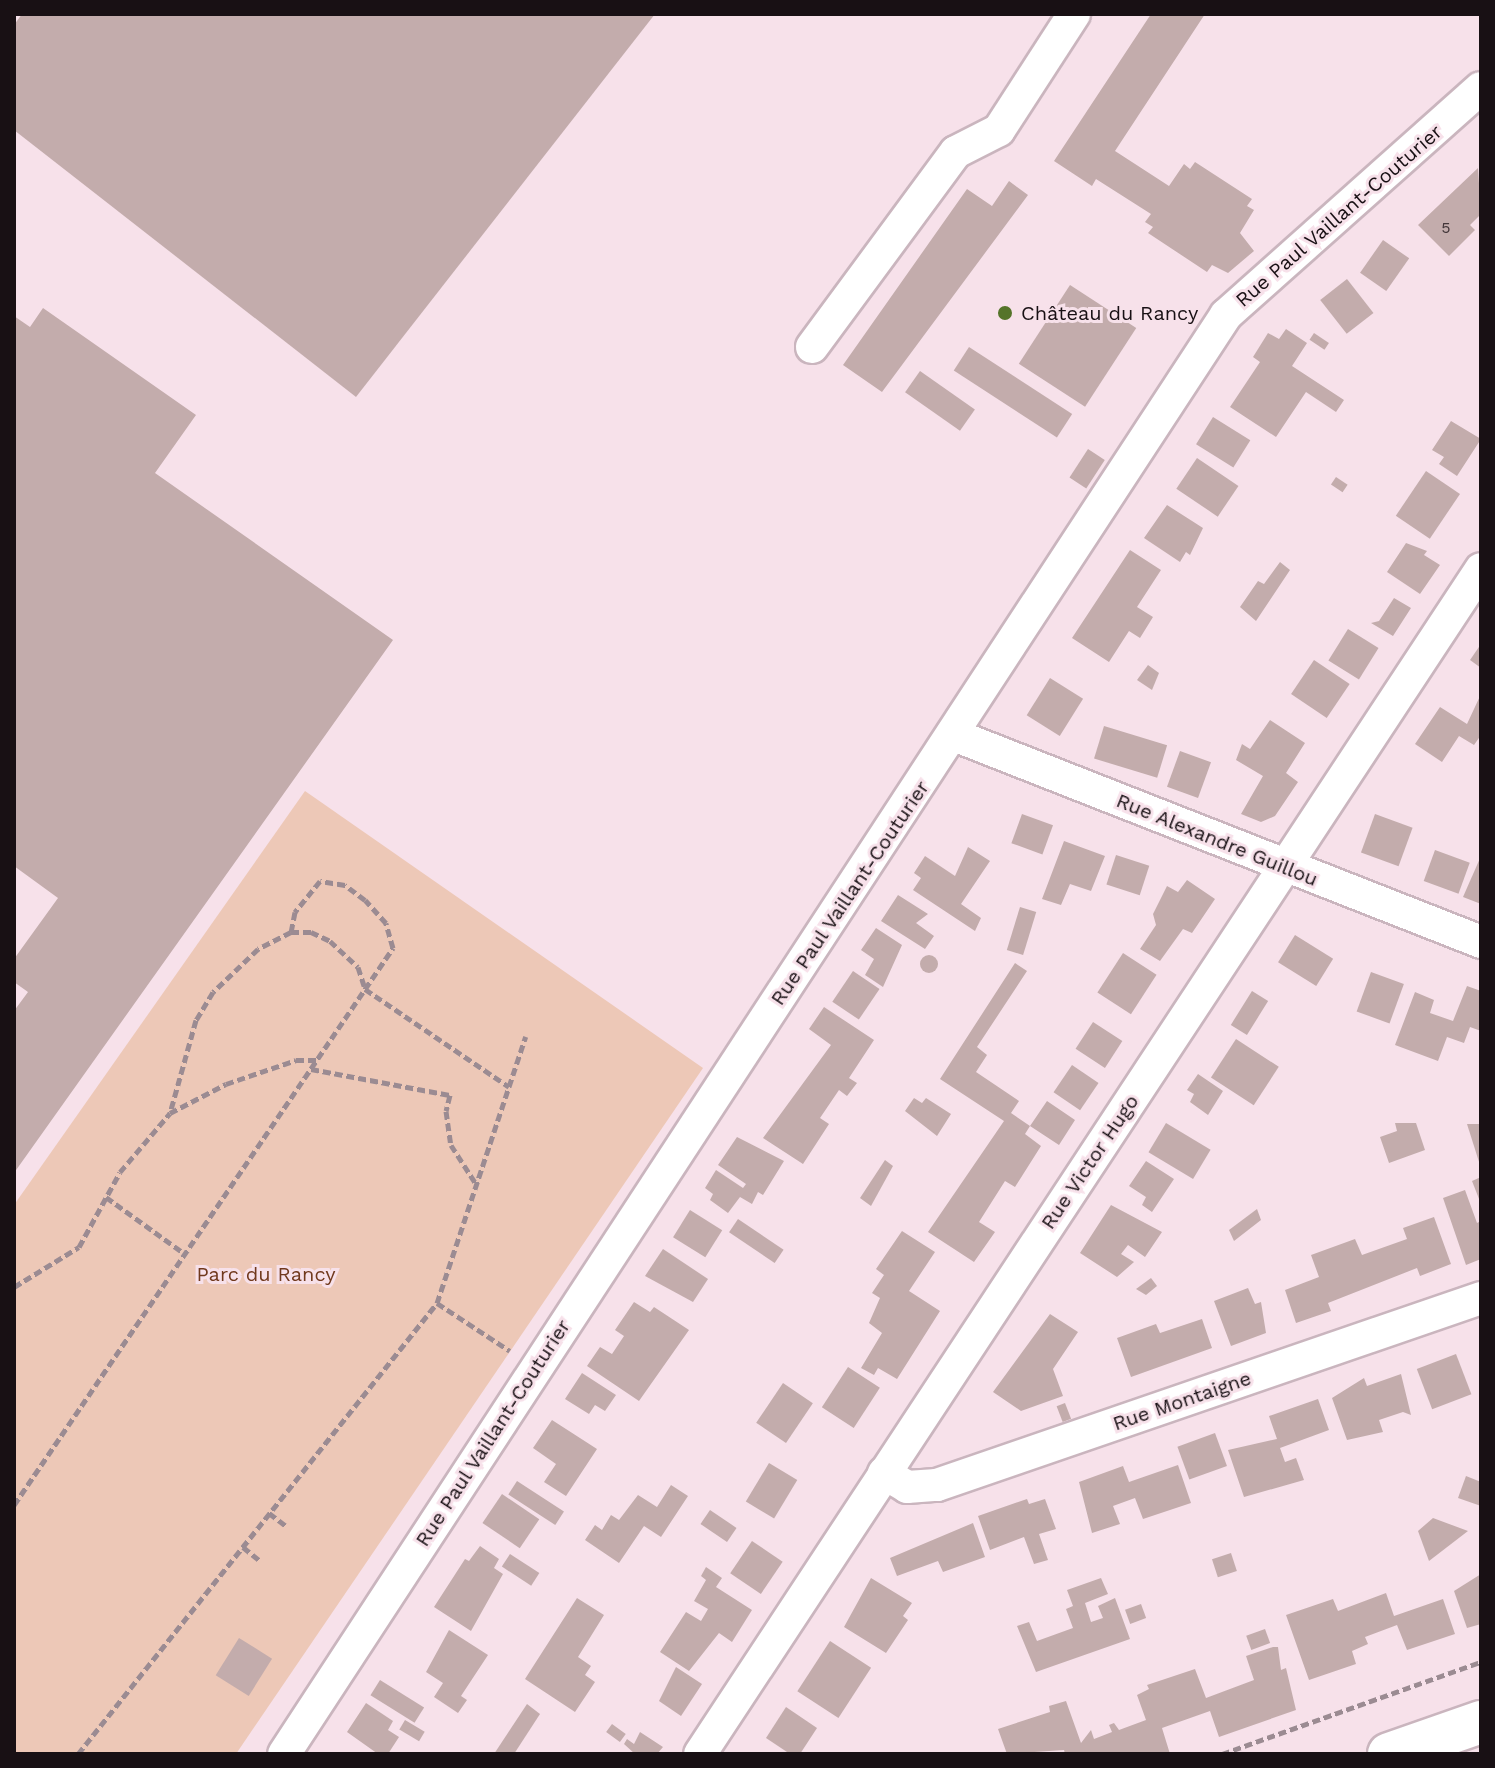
<!DOCTYPE html>
<html>
<head>
<meta charset="utf-8">
<style>
  body { margin:0 }
  #map { position:relative; width:1495px; height:1768px; overflow:hidden; background:#f7e1ea; font-family:"Work Sans",sans-serif }
  div>[style] { position:absolute }
  .green>* { inset:0; background:#edc8b7 }
  .building>* { inset:0; background:#c3acac; transform-origin:0 0 }
  .round { border-radius:50% }
  .path>* { height:5px; margin-top:-2.5px; transform-origin:0; background:repeating-linear-gradient(90deg,#9b8b92 0 8px,transparent 0 12px) }
  .roads { filter:drop-shadow(2px 0 #cab5be) drop-shadow(-2px 0 #cab5be) drop-shadow(0 2px #cab5be) drop-shadow(0 -2px #cab5be) }
  .minor>* { height:32px; margin:-16px; padding:0 16px; transform-origin:16px; border-radius:16px; background:#fff }
  .major>* { height:42px; margin:-21px; padding:0 21px; transform-origin:21px; border-radius:21px; background:#fff }
  .dots>* { width:22px; height:22px; translate:-50% -50%; box-sizing:border-box; border:4px solid #f7e1ea; border-radius:50% }
  span { translate:-50% -50%; white-space:nowrap; text-align:center; line-height:1.15; -webkit-text-stroke:6px #f7e1ea; paint-order:stroke }
  .number-label { font-size:16px; color:#43373a }
  .number-label span { -webkit-text-stroke-width:0 }
  .street-label { font-size:20px; color:#181014 }
  .poi-label { font-size:20px; color:#181014 }
  .left { translate:0 -50%; text-align:left }
  .park-label { font-size:20px; color:#71391d }
  .frame { position:absolute; inset:0; border:16px solid #181014; pointer-events:none }
</style>
</head>
<body>
<div id="map">
  <div class="green">
    <i style="clip-path:polygon(305px 791px,703px 1068px,236px 1754px,14px 1754px,14px 1205px)"></i>
  </div>
  <div class="building">
    <i style="clip-path:polygon(22px 14px,655px 14px,356px 397px,14px 130px,14px 25px)"></i>
    <i style="clip-path:polygon(1151px 14px,1205px 14px,1115px 151px,1169px 186px,1184px 164px,1190px 169px,1195px 162px,1252px 199px,1247px 206px,1254px 210px,1240px 233px,1254px 251px,1228px 273px,1212px 265px,1207px 272px,1148px 233px,1153px 227px,1145px 222px,1151px 214px,1096px 179px,1092px 186px,1054px 161px)"></i>
    <i style="clip-path:polygon(1478px 168px,1481px 214px,1470px 225px,1475px 230px,1449px 256px,1418px 225px)"></i>
    <i style="clip-path:polygon(1009px 181px,1028px 195px,882px 392px,843px 365px,967px 189px,992px 206px)"></i>
    <i style="left:1383px;top:240px;width:32px;height:40px;rotate:35deg"></i>
    <i style="left:1347px;top:279px;width:43px;height:34px;rotate:52deg"></i>
    <i style="left:1070px;top:285px;width:79px;height:94px;rotate:33deg"></i>
    <i style="clip-path:polygon(43px 308px,196px 415px,155px 473px,393px 640px,14px 1173px,14px 1011px,28px 992px,14px 982px,14px 959px,58px 898px,14px 866px,14px 316px,30px 327px)"></i>
    <i style="clip-path:polygon(1286px 329px,1307px 343px,1292px 366px,1344px 400px,1336px 412px,1306px 392px,1276px 437px,1230px 407px,1260px 362px,1253px 357px,1268px 333px,1279px 339px)"></i>
    <i style="left:1314px;top:333px;width:18px;height:8px;rotate:34deg"></i>
    <i style="left:969px;top:347px;width:123px;height:28px;rotate:33deg"></i>
    <i style="left:920px;top:371px;width:67px;height:26px;rotate:35deg"></i>
    <i style="left:1213px;top:417px;width:44px;height:32px;rotate:32deg"></i>
    <i style="clip-path:polygon(1451px 421px,1481px 439px,1457px 476px,1439px 464px,1444px 457px,1432px 450px)"></i>
    <i style="left:1088px;top:449px;width:20px;height:34px;rotate:33deg"></i>
    <i style="left:1197px;top:458px;width:50px;height:37px;rotate:34deg"></i>
    <i style="left:1426px;top:471px;width:41px;height:54px;rotate:34deg"></i>
    <i style="left:1336px;top:477px;width:14px;height:9px;rotate:34deg"></i>
    <i style="clip-path:polygon(1167px 505px,1203px 528px,1190px 555px,1186px 552px,1180px 562px,1144px 538px)"></i>
    <i style="clip-path:polygon(1406px 543px,1427px 551px,1424px 555px,1440px 565px,1420px 594px,1387px 572px)"></i>
    <i style="clip-path:polygon(1130px 550px,1161px 570px,1137px 607px,1153px 617px,1140px 638px,1129px 631px,1109px 662px,1072px 638px)"></i>
    <i style="clip-path:polygon(1280px 562px,1290px 570px,1256px 621px,1240px 607px,1258px 581px,1264px 584px)"></i>
    <i style="clip-path:polygon(1394px 598px,1411px 608px,1393px 636px,1371px 623px,1379px 621px)"></i>
    <i style="left:1348px;top:629px;width:36px;height:37px;rotate:32deg"></i>
    <i style="clip-path:polygon(1481px 644px,1481px 668px,1470px 660px)"></i>
    <i style="left:1314px;top:660px;width:43px;height:41px;rotate:34deg"></i>
    <i style="clip-path:polygon(1148px 665px,1159px 673px,1152px 690px,1137px 680px)"></i>
    <i style="left:1050px;top:678px;width:39px;height:44px;rotate:32deg"></i>
    <i style="clip-path:polygon(1481px 694px,1481px 735px,1474px 745px,1459px 736px,1442px 762px,1415px 744px,1440px 707px,1467px 724px)"></i>
    <i style="clip-path:polygon(1270px 720px,1305px 743px,1286px 773px,1298px 782px,1275px 816px,1261px 822px,1241px 814px,1263px 776px,1236px 760px,1242px 744px,1250px 749px)"></i>
    <i style="left:1104px;top:726px;width:66px;height:34px;rotate:17deg"></i>
    <i style="left:1180px;top:751px;width:33px;height:38px;rotate:20deg"></i>
    <i style="left:1022px;top:814px;width:33px;height:31px;rotate:20deg"></i>
    <i style="left:1375px;top:814px;width:40px;height:41px;rotate:20deg"></i>
    <i style="clip-path:polygon(1064px 841px,1105px 856px,1091px 891px,1070px 884px,1061px 905px,1042px 899px)"></i>
    <i style="clip-path:polygon(968px 847px,990px 861px,961px 904px,981px 918px,975px 931px,913px 890px,921px 878px,914px 873px,925px 856px,955px 876px)"></i>
    <i style="left:1435px;top:850px;width:37px;height:33px;rotate:20deg"></i>
    <i style="left:1116px;top:855px;width:35px;height:31px;rotate:18deg"></i>
    <i style="clip-path:polygon(1481px 856px,1481px 904px,1463px 897px)"></i>
    <i style="clip-path:polygon(1187px 880px,1215px 899px,1192px 933px,1183px 929px,1160px 961px,1140px 949px,1156px 925px,1153px 914px,1167px 886px,1178px 892px)"></i>
    <i style="clip-path:polygon(898px 895px,928px 914px,916px 923px,934px 936px,925px 949px,881px 921px)"></i>
    <i style="left:1020px;top:907px;width:17px;height:45px;rotate:17deg"></i>
    <i style="clip-path:polygon(876px 928px,902px 945px,883px 987px,865px 975px,874px 959px,861px 950px)"></i>
    <i style="left:1295px;top:935px;width:45px;height:32px;rotate:32deg"></i>
    <i style="left:1123px;top:953px;width:40px;height:47px;rotate:33deg"></i>
    <i class="round" style="left:920px;top:955px;width:18px;height:18px"></i>
    <i style="clip-path:polygon(1015px 963px,1027px 971px,977px 1047px,987px 1055px,976px 1072px,1019px 1101px,1011px 1113px,1030px 1126px,1047px 1101px,1075px 1120px,1059px 1145px,1030px 1126px,1025px 1134px,1041px 1146px,1015px 1187px,1005px 1181px,979px 1222px,995px 1232px,974px 1262px,928px 1232px,1004px 1121px,940px 1079px)"></i>
    <i style="left:853px;top:971px;width:32px;height:37px;rotate:34deg"></i>
    <i style="left:1371px;top:972px;width:35px;height:42px;rotate:20deg"></i>
    <i style="clip-path:polygon(1467px 986px,1481px 991px,1481px 1031px,1470px 1027px,1464px 1043px,1447px 1037px,1438px 1061px,1395px 1045px,1415px 992px,1434px 1000px,1430px 1013px,1453px 1021px)"></i>
    <i style="left:1252px;top:991px;width:19px;height:40px;rotate:32deg"></i>
    <i style="clip-path:polygon(824px 1007px,874px 1040px,849px 1078px,857px 1083px,847px 1096px,839px 1090px,820px 1118px,829px 1124px,803px 1164px,763px 1138px,831px 1045px,809px 1029px)"></i>
    <i style="left:1093px;top:1022px;width:35px;height:32px;rotate:33deg"></i>
    <i style="left:1236px;top:1039px;width:51px;height:46px;rotate:33deg"></i>
    <i style="left:1072px;top:1065px;width:32px;height:33px;rotate:34deg"></i>
    <i style="clip-path:polygon(1198px 1074px,1223px 1091px,1208px 1115px,1190px 1102px,1194px 1094px,1187px 1090px)"></i>
    <i style="clip-path:polygon(914px 1098px,922px 1103px,926px 1098px,951px 1114px,937px 1136px,905px 1111px)"></i>
    <i style="left:1166px;top:1123px;width:52px;height:34px;rotate:31deg"></i>
    <i style="clip-path:polygon(1395px 1123px,1416px 1123px,1425px 1150px,1389px 1163px,1380px 1137px,1397px 1131px)"></i>
    <i style="clip-path:polygon(1467px 1124px,1481px 1124px,1481px 1165px,1480px 1165px)"></i>
    <i style="clip-path:polygon(737px 1137px,784px 1161px,763px 1195px,758px 1192px,752px 1204px,740px 1197px,728px 1213px,710px 1200px,713px 1194px,705px 1188px,716px 1170px,743px 1188px,746px 1184px,718px 1165px)"></i>
    <i style="clip-path:polygon(885px 1160px,893px 1166px,871px 1206px,860px 1198px)"></i>
    <i style="clip-path:polygon(1146px 1161px,1174px 1179px,1152px 1212px,1142px 1205px,1146px 1197px,1129px 1186px)"></i>
    <i style="clip-path:polygon(1481px 1177px,1481px 1204px,1472px 1181px)"></i>
    <i style="clip-path:polygon(1465px 1190px,1477px 1223px,1481px 1221px,1481px 1259px,1466px 1265px,1443px 1198px)"></i>
    <i style="clip-path:polygon(1111px 1205px,1162px 1232px,1145px 1257px,1128px 1245px,1121px 1254px,1134px 1262px,1117px 1277px,1080px 1253px)"></i>
    <i style="clip-path:polygon(1257px 1209px,1261px 1220px,1234px 1241px,1229px 1230px)"></i>
    <i style="left:690px;top:1210px;width:38px;height:32px;rotate:32deg"></i>
    <i style="clip-path:polygon(1434px 1217px,1451px 1264px,1420px 1276px,1417px 1268px,1328px 1303px,1331px 1311px,1296px 1323px,1285px 1290px,1319px 1277px,1311px 1255px,1355px 1239px,1362px 1255px,1407px 1239px,1403px 1228px)"></i>
    <i style="left:738px;top:1219px;width:55px;height:16px;rotate:34deg"></i>
    <i style="clip-path:polygon(902px 1231px,935px 1252px,909px 1291px,940px 1311px,897px 1379px,878px 1368px,874px 1375px,861px 1368px,882px 1333px,869px 1323px,880px 1298px,872px 1293px,884px 1275px,876px 1269px)"></i>
    <i style="clip-path:polygon(663px 1249px,708px 1279px,693px 1302px,645px 1276px)"></i>
    <i style="clip-path:polygon(1151px 1278px,1157px 1286px,1146px 1295px,1136px 1289px)"></i>
    <i style="clip-path:polygon(1248px 1288px,1255px 1304px,1261px 1302px,1266px 1333px,1231px 1346px,1214px 1301px)"></i>
    <i style="clip-path:polygon(634px 1302px,650px 1312px,654px 1307px,689px 1330px,639px 1401px,587px 1366px,600px 1347px,612px 1354px,624px 1336px,615px 1330px)"></i>
    <i style="clip-path:polygon(1050px 1314px,1078px 1332px,1053px 1369px,1063px 1396px,1021px 1411px,993px 1392px)"></i>
    <i style="clip-path:polygon(1202px 1319px,1212px 1348px,1131px 1377px,1117px 1338px,1156px 1324px,1160px 1333px)"></i>
    <i style="left:1456px;top:1354px;width:43px;height:42px;rotate:69deg"></i>
    <i style="left:848px;top:1367px;width:38px;height:48px;rotate:33deg"></i>
    <i style="clip-path:polygon(582px 1373px,616px 1395px,605px 1411px,595px 1405px,589px 1414px,565px 1399px)"></i>
    <i style="clip-path:polygon(1401px 1374px,1411px 1415px,1403px 1412px,1379px 1420px,1383px 1432px,1347px 1440px,1332px 1398px,1364px 1378px,1367px 1386px)"></i>
    <i style="left:783px;top:1383px;width:36px;height:48px;rotate:34deg"></i>
    <i style="clip-path:polygon(1318px 1399px,1329px 1430px,1280px 1448px,1285px 1462px,1296px 1458px,1304px 1480px,1244px 1497px,1228px 1450px,1277px 1439px,1269px 1416px)"></i>
    <i style="left:1065px;top:1403px;width:17px;height:9px;rotate:69deg"></i>
    <i style="clip-path:polygon(552px 1420px,597px 1449px,566px 1496px,544px 1482px,556px 1464px,533px 1448px)"></i>
    <i style="left:1215px;top:1433px;width:35px;height:40px;rotate:70deg"></i>
    <i style="left:769px;top:1463px;width:33px;height:45px;rotate:31deg"></i>
    <i style="clip-path:polygon(1178px 1465px,1191px 1503px,1143px 1519px,1135px 1498px,1113px 1506px,1120px 1524px,1092px 1533px,1079px 1482px,1123px 1466px,1129px 1482px)"></i>
    <i style="clip-path:polygon(1466px 1476px,1481px 1482px,1481px 1506px,1458px 1498px)"></i>
    <i style="left:517px;top:1481px;width:56px;height:16px;rotate:33deg"></i>
    <i style="clip-path:polygon(671px 1485px,688px 1496px,661px 1537px,644px 1526px,619px 1563px,585px 1540px,595px 1525px,602px 1530px,611px 1515px,619px 1520px,638px 1495px,657px 1507px)"></i>
    <i style="left:502px;top:1494px;width:45px;height:35px;rotate:34deg"></i>
    <i style="clip-path:polygon(1027px 1499px,1029px 1504px,1045px 1499px,1056px 1529px,1039px 1534px,1048px 1560px,1034px 1564px,1024px 1537px,990px 1550px,978px 1516px)"></i>
    <i style="left:710px;top:1510px;width:32px;height:17px;rotate:34deg"></i>
    <i style="clip-path:polygon(1433px 1518px,1468px 1531px,1429px 1561px,1418px 1531px)"></i>
    <i style="clip-path:polygon(973px 1523px,985px 1557px,943px 1572px,938px 1561px,897px 1576px,890px 1558px)"></i>
    <i style="left:752px;top:1541px;width:37px;height:39px;rotate:34deg"></i>
    <i style="clip-path:polygon(480px 1546px,499px 1559px,494px 1568px,503px 1574px,471px 1631px,434px 1607px,465px 1559px,469px 1561px)"></i>
    <i style="left:1231px;top:1553px;width:19px;height:20px;rotate:72deg"></i>
    <i style="left:510px;top:1554px;width:35px;height:15px;rotate:33deg"></i>
    <i style="clip-path:polygon(706px 1567px,722px 1578px,716px 1587px,752px 1610px,732px 1642px,719px 1633px,689px 1671px,660px 1652px,686px 1612px,701px 1621px,708px 1609px,694px 1601px,706px 1580px,701px 1576px)"></i>
    <i style="clip-path:polygon(1481px 1574px,1481px 1624px,1467px 1628px,1454px 1591px)"></i>
    <i style="clip-path:polygon(871px 1578px,912px 1603px,903px 1616px,908px 1620px,886px 1653px,844px 1627px)"></i>
    <i style="clip-path:polygon(1101px 1578px,1108px 1594px,1085px 1603px,1091px 1622px,1103px 1618px,1098px 1606px,1115px 1598px,1130px 1639px,1036px 1672px,1017px 1626px,1029px 1622px,1037px 1641px,1073px 1628px,1066px 1609px,1073px 1606px,1067px 1590px)"></i>
    <i style="clip-path:polygon(1386px 1593px,1394px 1616px,1443px 1599px,1455px 1634px,1407px 1650px,1397px 1625px,1365px 1637px,1368px 1644px,1352px 1651px,1356px 1664px,1309px 1680px,1286px 1615px,1333px 1599px,1338px 1611px)"></i>
    <i style="clip-path:polygon(577px 1598px,604px 1615px,578px 1657px,591px 1666px,585px 1675px,595px 1682px,575px 1712px,525px 1679px)"></i>
    <i style="left:1141px;top:1604px;width:15px;height:17px;rotate:70deg"></i>
    <i style="left:1265px;top:1629px;width:15px;height:20px;rotate:70deg"></i>
    <i style="clip-path:polygon(449px 1630px,488px 1655px,461px 1696px,467px 1700px,458px 1713px,434px 1697px,443px 1683px,426px 1672px)"></i>
    <i style="left:239px;top:1638px;width:39px;height:44px;rotate:32deg"></i>
    <i style="left:830px;top:1641px;width:49px;height:60px;rotate:33deg"></i>
    <i style="clip-path:polygon(1273px 1647px,1278px 1647px,1281px 1670px,1286px 1668px,1296px 1710px,1219px 1737px,1210px 1711px,1162px 1728px,1170px 1754px,1065px 1754px,1064px 1750px,1007px 1754px,998px 1729px,1050px 1712px,1049px 1706px,1066px 1701px,1081px 1743px,1091px 1730px,1094px 1739px,1112px 1732px,1109px 1725px,1114px 1723px,1119px 1730px,1146px 1720px,1137px 1695px,1149px 1689px,1147px 1685px,1195px 1669px,1206px 1698px,1254px 1680px,1246px 1656px)"></i>
    <i style="clip-path:polygon(676px 1667px,702px 1684px,681px 1716px,659px 1701px)"></i>
    <i style="left:380px;top:1680px;width:52px;height:18px;rotate:32deg"></i>
    <i style="clip-path:polygon(366px 1703px,393px 1721px,388px 1730px,399px 1737px,388px 1754px,378px 1754px,347px 1732px)"></i>
    <i style="clip-path:polygon(527px 1704px,540px 1714px,514px 1754px,494px 1754px)"></i>
    <i style="clip-path:polygon(786px 1707px,817px 1728px,800px 1754px,790px 1754px,766px 1738px)"></i>
    <i style="left:405px;top:1720px;width:23px;height:11px;rotate:31deg"></i>
    <i style="left:612px;top:1724px;width:17px;height:10px;rotate:36deg"></i>
    <i style="clip-path:polygon(640px 1732px,663px 1747px,657px 1754px,635px 1754px,624px 1744px,627px 1739px,634px 1744px)"></i>
  </div>
  <div class="path">
    <i style="left:291px;top:932px;width:20px"></i>
    <i style="left:311px;top:932px;width:21px;rotate:25deg"></i>
    <i style="left:330px;top:941px;width:38px;rotate:43deg"></i>
    <i style="left:358px;top:967px;width:23px;rotate:72deg"></i>
    <i style="left:365px;top:989px;width:174px;rotate:34.2deg"></i>
    <i style="left:311px;top:1069px;width:141px;rotate:10.6deg"></i>
    <i style="left:450px;top:1095px;width:16px;rotate:104deg"></i>
    <i style="left:446px;top:1111px;width:34px;rotate:82deg"></i>
    <i style="left:451px;top:1145px;width:46px;rotate:57.3deg"></i>
    <i style="left:106px;top:1197px;width:97px;rotate:35.8deg"></i>
    <i style="left:14px;top:1287px;width:76px;rotate:-31.6deg"></i>
    <i style="left:79px;top:1247px;width:85px;rotate:-61.3deg"></i>
    <i style="left:120px;top:1172px;width:77px;rotate:-49.7deg"></i>
    <i style="left:170px;top:1113px;width:63px;rotate:-27.4deg"></i>
    <i style="left:226px;top:1084px;width:74px;rotate:-18.9deg"></i>
    <i style="left:296px;top:1060px;width:21px"></i>
    <i style="left:437px;top:1303px;width:87px;rotate:33.3deg"></i>
    <i style="left:14px;top:1505px;width:674px;rotate:-55.77deg"></i>
    <i style="left:393px;top:948px;width:26px;rotate:-106deg"></i>
    <i style="left:386px;top:923px;width:31px;rotate:-132deg"></i>
    <i style="left:365px;top:900px;width:25px;rotate:-143deg"></i>
    <i style="left:345px;top:885px;width:25px;rotate:-171deg"></i>
    <i style="left:320px;top:881px;width:40px;rotate:129deg"></i>
    <i style="left:295px;top:912px;width:20px;rotate:101deg"></i>
    <i style="left:291px;top:932px;width:37px;rotate:153deg"></i>
    <i style="left:258px;top:949px;width:62px;rotate:136.3deg"></i>
    <i style="left:213px;top:992px;width:33px;rotate:121deg"></i>
    <i style="left:196px;top:1020px;width:97px;rotate:105.6deg"></i>
    <i style="left:269px;top:1513px;width:21px;rotate:37deg"></i>
    <i style="left:243px;top:1547px;width:21px;rotate:39deg"></i>
    <i style="left:78px;top:1754px;width:576px;rotate:-51.48deg"></i>
    <i style="left:437px;top:1303px;width:281px;rotate:-71.6deg"></i>
    <i style="left:1222px;top:1754px;width:275px;rotate:-19.6deg"></i>
  </div>
  <div class="roads">
    <div class="minor">
      <i style="left:812px;top:347px;width:242px;rotate:-53.6deg"></i>
      <i style="left:956px;top:152px;width:48px;rotate:-27.1deg"></i>
      <i style="left:999px;top:130px;width:138px;rotate:-57.1deg"></i>
      <i style="left:954px;top:735px;width:566px;rotate:21.44deg"></i>
      <i style="left:884px;top:1473px;width:27px;rotate:31deg"></i>
      <i style="left:907px;top:1487px;width:30px;rotate:-4deg"></i>
      <i style="left:937px;top:1485px;width:575px;rotate:-18.97deg"></i>
      <i style="left:284px;top:1754px;width:1720px;rotate:-56.79deg"></i>
      <i style="left:1226px;top:315px;width:341px;rotate:-41.7deg"></i>
      <i style="left:700px;top:1754px;width:1419px;rotate:-56.61deg"></i>
    </div>
    <div class="major">
      <i style="left:1389px;top:1754px;width:97px;rotate:-19.2deg"></i>
    </div>
  </div>
  <div class="dots">
    <i style="left:1005px;top:313px;background:#55742a"></i>
  </div>
  <div class="number-label">
    <span style="left:1446px;top:228px">5</span>
  </div>
  <div class="street-label">
    <span style="left:1339px;top:216px;rotate:-41deg">Rue Paul Vaillant-Couturier</span>
    <span style="left:1217px;top:840px;rotate:22deg">Rue Alexandre Guillou</span>
    <span style="left:850px;top:893px;rotate:-56deg">Rue Paul Vaillant-Couturier</span>
    <span style="left:1090px;top:1162px;rotate:-56deg">Rue Victor Hugo</span>
    <span style="left:1182px;top:1401px;rotate:-19deg">Rue Montaigne</span>
    <span style="left:493px;top:1433px;rotate:-57deg">Rue Paul Vaillant-Couturier</span>
  </div>
  <div class="poi-label">
    <span class="left" style="left:1021px;top:313px">Château du Rancy</span>
  </div>
  <div class="park-label">
    <span style="left:266px;top:1274px">Parc du Rancy</span>
  </div>
  <div class="frame"></div>
</div>
</body>
</html>
